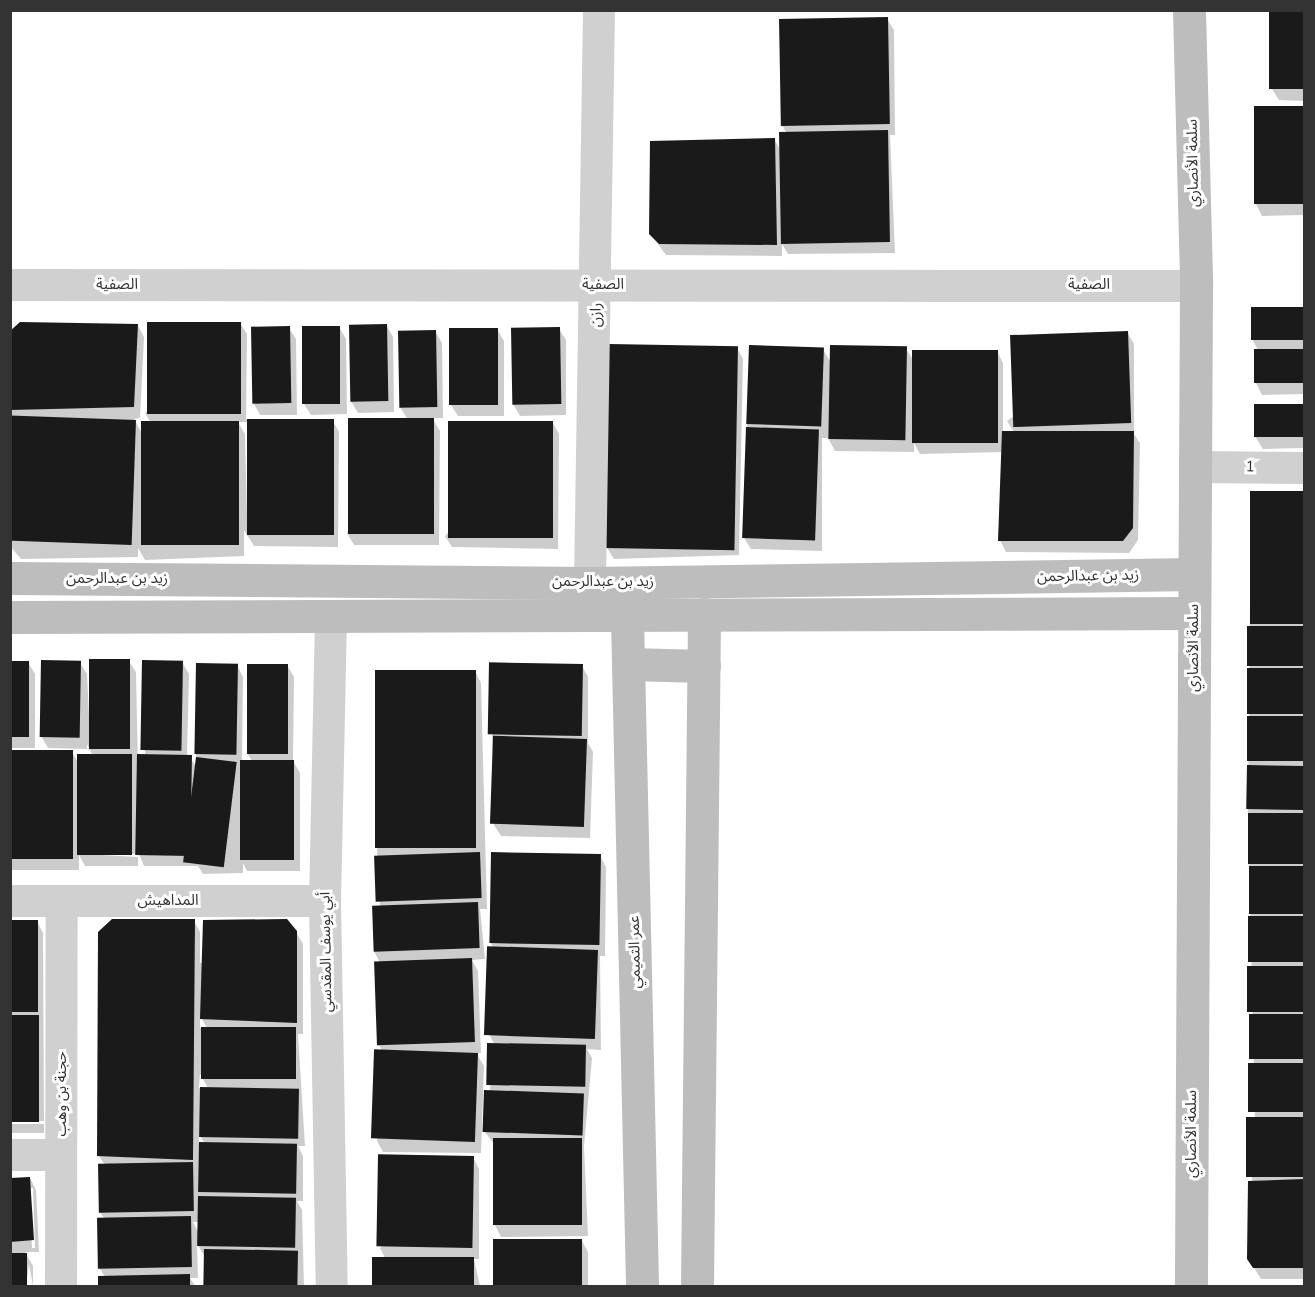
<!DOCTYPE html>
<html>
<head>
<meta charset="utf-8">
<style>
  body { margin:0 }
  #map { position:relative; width:1315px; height:1297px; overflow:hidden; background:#fff; font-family:"Nunito Sans","Noto Sans Arabic",sans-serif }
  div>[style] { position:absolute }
  .shadow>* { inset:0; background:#0003; transform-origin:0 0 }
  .building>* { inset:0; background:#1a1a1a; transform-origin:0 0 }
  .street>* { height:32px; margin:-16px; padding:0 16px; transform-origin:16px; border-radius:16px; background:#d0d0d0 }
  .secondary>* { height:33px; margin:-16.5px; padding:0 16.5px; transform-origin:16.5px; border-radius:16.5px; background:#bdbdbd }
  span { translate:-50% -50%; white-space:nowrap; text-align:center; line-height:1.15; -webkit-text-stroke:6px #fff; paint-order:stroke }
  .street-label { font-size:15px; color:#333 }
  .frame { position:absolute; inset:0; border:12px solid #333; pointer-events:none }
</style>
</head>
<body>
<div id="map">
  <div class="shadow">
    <i style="clip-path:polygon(1271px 10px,1304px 10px,1304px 101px,1279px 100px,1272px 89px)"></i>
    <i style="clip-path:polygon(887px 19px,894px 30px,895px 135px,890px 135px,895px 253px,788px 254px,782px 244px,782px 256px,666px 255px,650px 233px,774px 139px,781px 151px,786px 132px,782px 125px)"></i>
    <i style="clip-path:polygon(1255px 108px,1304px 108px,1304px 215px,1262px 216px,1256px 204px)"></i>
    <i style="clip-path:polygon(1304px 308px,1304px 394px,1262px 395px,1256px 383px,1259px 352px,1253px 341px,1253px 309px)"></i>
    <i style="clip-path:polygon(evenodd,240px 323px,247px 334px,246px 420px,333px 421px,339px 432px,338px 547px,254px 546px,244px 530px,244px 556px,145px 560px,138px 548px,138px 557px,21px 559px,10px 546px,10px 424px,112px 419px,10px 421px,10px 334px,138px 326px,144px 337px,140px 418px,134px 419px,142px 433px,151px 423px,145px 413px,240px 323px,238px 422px,248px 422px,247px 515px,245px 434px,238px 422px)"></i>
    <i style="clip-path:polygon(387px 326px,393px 337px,394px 412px,358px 413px,351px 401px)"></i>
    <i style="clip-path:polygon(339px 327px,346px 339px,347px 414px,311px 415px,304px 404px)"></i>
    <i style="clip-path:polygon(289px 328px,296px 339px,297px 415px,260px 415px,254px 404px)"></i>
    <i style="clip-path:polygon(497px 329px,504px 341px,504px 416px,458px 416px,451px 405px)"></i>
    <i style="clip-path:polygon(559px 329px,566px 340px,566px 415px,520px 416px,513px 404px)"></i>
    <i style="clip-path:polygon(435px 331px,442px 343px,443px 418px,432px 418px,440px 431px,439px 545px,354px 545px,347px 533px,408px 420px,400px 407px)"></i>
    <i style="clip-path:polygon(1127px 332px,1134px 344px,1134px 434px,1140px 443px,1138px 540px,1129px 553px,1006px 552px,1000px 540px,1002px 452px,920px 454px,914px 443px,914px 452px,835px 451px,828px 438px,822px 438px,822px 551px,751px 549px,744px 538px,747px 424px,823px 349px,831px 363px,906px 349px,914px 361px,997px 351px,1003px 363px,1003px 432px,1014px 432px,1007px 421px)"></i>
    <i style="clip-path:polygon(610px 346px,737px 348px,743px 359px,739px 555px,614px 559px,607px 548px)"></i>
    <i style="clip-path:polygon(1304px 405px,1304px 448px,1263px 449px,1256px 438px,1256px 406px)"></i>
    <i style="clip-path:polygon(553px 423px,559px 434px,558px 549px,452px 547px,445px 536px)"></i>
    <i style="clip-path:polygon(1304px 492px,1304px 1279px,1261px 1279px,1248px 1258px,1255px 1119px,1248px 809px,1251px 495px)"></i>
    <i style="clip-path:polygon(129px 661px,136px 672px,138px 768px,145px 756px,143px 662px,182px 662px,189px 674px,187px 756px,197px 766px,196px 753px,237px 665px,243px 677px,242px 761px,252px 761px,247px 753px,287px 665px,294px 677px,293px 761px,300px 773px,300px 871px,247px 871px,243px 863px,243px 873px,203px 874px,198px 866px,144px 866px,139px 854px,83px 854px,138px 857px,138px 866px,85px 866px,79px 855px,79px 870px,10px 870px,10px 752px,72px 752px,79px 764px,93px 756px,87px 744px,87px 749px,48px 748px,41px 736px,80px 663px,87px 674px,89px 716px)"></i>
    <i style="clip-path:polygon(10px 662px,28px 662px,35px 674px,35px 748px,10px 748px)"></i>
    <i style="clip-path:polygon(582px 666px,588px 677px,588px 743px,593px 752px,590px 838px,501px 836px,494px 825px,492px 735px)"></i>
    <i style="clip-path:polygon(475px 671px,481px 683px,487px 909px,480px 909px,485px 959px,472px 960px,478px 971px,481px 1053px,476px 1053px,484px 1066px,481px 1153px,383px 1152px,377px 1141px,386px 1058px,379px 1045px,376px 963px,380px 963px,374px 951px,380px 907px,377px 849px)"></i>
    <i style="clip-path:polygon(600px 856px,606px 867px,605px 956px,600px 956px,601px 1050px,587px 1049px,592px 1058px,584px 1146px,588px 1236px,501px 1237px,495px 1225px,494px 1144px,485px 1132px,495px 1045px,490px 1036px,497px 953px,490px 942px)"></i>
    <i style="clip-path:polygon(10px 921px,37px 921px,43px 933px,44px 1121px,10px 1121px)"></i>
    <i style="clip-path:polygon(evenodd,194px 921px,200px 932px,200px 963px,296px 932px,303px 944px,303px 1034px,298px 1034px,305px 1146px,298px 1146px,303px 1156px,303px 1201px,297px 1201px,302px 1210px,304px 1286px,205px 1286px,205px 1257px,197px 1244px,198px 1278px,190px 1278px,195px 1286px,100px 1286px,99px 1278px,105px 1277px,100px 1269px,105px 1220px,100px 1212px,105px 1165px,99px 1156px,194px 921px,200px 1016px,207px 1028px,200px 1028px,200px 1016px,194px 921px,200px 1074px,208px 1088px,199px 1088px,200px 1074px,194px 921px,199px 1134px,205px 1144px,199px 1143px,199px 1134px,194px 921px,193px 1222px,199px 1222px,198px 1232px,193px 1222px)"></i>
    <i style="left:10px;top:1124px;width:34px;height:9px"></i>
    <i style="clip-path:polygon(473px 1157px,479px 1169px,479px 1259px,474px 1259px,480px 1286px,375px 1286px,374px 1260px,386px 1260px,380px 1248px)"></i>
    <i style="clip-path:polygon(evenodd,30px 1178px,36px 1190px,39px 1252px,25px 1252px,33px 1266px,33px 1286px,29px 1264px,26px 1286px,10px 1286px,10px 1179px,30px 1178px,30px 1188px,33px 1188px,35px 1248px,32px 1248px,30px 1188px)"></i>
    <i style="clip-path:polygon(582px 1241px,588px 1252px,588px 1286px,493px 1286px,494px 1242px)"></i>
  </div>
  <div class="building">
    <i style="left:1269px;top:10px;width:35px;height:79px"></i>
    <i style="left:888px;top:17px;width:107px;height:109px;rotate:89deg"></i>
    <i style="left:1304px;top:106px;width:98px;height:50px;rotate:90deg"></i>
    <i style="left:888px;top:130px;width:112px;height:109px;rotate:89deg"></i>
    <i style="clip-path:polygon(775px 138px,777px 245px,659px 244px,649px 234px,650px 141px)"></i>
    <i style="left:1304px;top:307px;width:33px;height:53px;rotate:90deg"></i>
    <i style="clip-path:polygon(20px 322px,138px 324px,134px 407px,10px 410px,10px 331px)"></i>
    <i style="left:147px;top:322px;width:94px;height:92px"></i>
    <i style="left:387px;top:324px;width:77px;height:38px;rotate:89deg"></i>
    <i style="left:290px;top:326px;width:77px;height:39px;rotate:89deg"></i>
    <i style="left:302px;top:326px;width:38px;height:78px"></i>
    <i style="left:560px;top:327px;width:77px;height:49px;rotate:89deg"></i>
    <i style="left:449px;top:328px;width:49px;height:77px"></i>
    <i style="left:436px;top:330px;width:77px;height:38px;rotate:89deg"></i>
    <i style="left:1128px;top:331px;width:92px;height:118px;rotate:88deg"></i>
    <i style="left:609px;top:344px;width:129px;height:204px;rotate:1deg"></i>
    <i style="left:749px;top:345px;width:75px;height:79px;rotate:2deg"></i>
    <i style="left:830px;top:345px;width:77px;height:94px;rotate:1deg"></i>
    <i style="left:1304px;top:349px;width:34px;height:50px;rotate:90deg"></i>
    <i style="left:912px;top:350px;width:86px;height:93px"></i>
    <i style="left:1304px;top:404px;width:33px;height:50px;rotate:90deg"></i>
    <i style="left:348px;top:418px;width:86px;height:116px"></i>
    <i style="left:247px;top:419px;width:87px;height:116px"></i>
    <i style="left:136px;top:420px;width:125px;height:126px;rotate:92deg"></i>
    <i style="left:239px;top:421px;width:124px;height:98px;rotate:90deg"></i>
    <i style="left:553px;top:421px;width:117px;height:105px;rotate:90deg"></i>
    <i style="left:746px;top:427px;width:73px;height:111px;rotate:2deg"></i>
    <i style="clip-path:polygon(1002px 431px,1134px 431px,1133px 528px,1123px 541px,998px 541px)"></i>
    <i style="left:1304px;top:491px;width:133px;height:54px;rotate:90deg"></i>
    <i style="left:1304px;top:626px;width:40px;height:57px;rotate:90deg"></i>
    <i style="left:89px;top:659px;width:41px;height:90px"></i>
    <i style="left:41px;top:660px;width:40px;height:77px;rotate:1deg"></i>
    <i style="left:142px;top:660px;width:41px;height:90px;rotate:1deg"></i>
    <i style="left:10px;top:661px;width:19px;height:76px"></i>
    <i style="left:196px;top:663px;width:42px;height:91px;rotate:1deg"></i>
    <i style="left:247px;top:664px;width:41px;height:90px"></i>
    <i style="left:583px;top:664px;width:72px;height:94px;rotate:91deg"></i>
    <i style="left:1304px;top:668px;width:46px;height:57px;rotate:90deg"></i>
    <i style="left:476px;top:670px;width:178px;height:101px;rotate:90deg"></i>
    <i style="left:1247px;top:716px;width:57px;height:45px"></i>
    <i style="left:587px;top:739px;width:88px;height:94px;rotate:92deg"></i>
    <i style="left:73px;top:750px;width:109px;height:63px;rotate:90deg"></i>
    <i style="left:132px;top:754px;width:101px;height:55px;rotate:90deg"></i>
    <i style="left:137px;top:754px;width:55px;height:101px;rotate:1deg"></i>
    <i style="left:196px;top:757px;width:41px;height:106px;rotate:7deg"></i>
    <i style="left:240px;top:760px;width:54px;height:100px"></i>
    <i style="left:1247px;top:765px;width:57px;height:44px;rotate:1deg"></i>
    <i style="left:1304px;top:813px;width:51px;height:56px;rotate:90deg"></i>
    <i style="left:480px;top:852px;width:46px;height:106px;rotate:88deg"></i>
    <i style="left:601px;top:854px;width:91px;height:110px;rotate:91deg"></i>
    <i style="left:1304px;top:866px;width:48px;height:55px;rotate:90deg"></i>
    <i style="left:478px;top:902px;width:46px;height:106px;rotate:88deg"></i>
    <i style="left:1304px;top:916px;width:46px;height:56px;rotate:90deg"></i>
    <i style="clip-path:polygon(112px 919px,195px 919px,193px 1160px,97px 1156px,98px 932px)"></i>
    <i style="clip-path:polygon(287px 919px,297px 931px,297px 1023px,200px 1019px,203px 920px)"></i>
    <i style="left:10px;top:920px;width:28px;height:92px"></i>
    <i style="left:598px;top:950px;width:89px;height:111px;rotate:92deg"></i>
    <i style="left:472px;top:958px;width:84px;height:98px;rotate:88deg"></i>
    <i style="left:1304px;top:966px;width:46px;height:57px;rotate:90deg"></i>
    <i style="left:1304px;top:1014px;width:45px;height:55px;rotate:90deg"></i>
    <i style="left:10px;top:1015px;width:29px;height:107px"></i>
    <i style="left:201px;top:1027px;width:95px;height:52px"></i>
    <i style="left:487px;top:1043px;width:99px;height:42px;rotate:1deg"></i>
    <i style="left:478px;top:1053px;width:89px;height:104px;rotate:92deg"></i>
    <i style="left:1304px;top:1063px;width:49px;height:56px;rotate:90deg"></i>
    <i style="left:200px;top:1087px;width:99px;height:50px;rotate:1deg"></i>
    <i style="left:484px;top:1090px;width:100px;height:42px;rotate:2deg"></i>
    <i style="left:1304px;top:1117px;width:60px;height:58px;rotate:90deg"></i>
    <i style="left:582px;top:1138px;width:87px;height:89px;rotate:90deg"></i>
    <i style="left:199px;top:1142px;width:98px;height:50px;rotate:1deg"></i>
    <i style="left:474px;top:1156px;width:92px;height:96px;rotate:91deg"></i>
    <i style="left:193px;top:1162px;width:49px;height:95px;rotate:89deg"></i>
    <i style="clip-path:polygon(30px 1177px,34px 1240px,10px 1242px,10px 1178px)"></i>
    <i style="clip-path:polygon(1304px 1179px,1304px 1268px,1253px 1268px,1247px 1259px,1248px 1181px)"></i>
    <i style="left:198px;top:1196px;width:98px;height:50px;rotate:1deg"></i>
    <i style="left:191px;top:1216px;width:51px;height:94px;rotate:89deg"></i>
    <i style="left:582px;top:1239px;width:47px;height:89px;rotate:90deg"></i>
    <i style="left:204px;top:1249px;width:94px;height:37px;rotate:1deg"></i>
    <i style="left:10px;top:1253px;width:17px;height:33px"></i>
    <i style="left:474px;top:1257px;width:29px;height:102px;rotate:90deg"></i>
    <i style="clip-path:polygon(190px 1274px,190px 1286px,98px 1286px,98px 1276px)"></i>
  </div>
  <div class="street">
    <i style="left:10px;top:285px;width:1186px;rotate:0.05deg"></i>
    <i style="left:1195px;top:467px;width:109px;rotate:0.5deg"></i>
    <i style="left:590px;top:583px;width:573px;rotate:-89.1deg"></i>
    <i style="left:331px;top:617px;width:284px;rotate:91.2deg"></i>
    <i style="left:325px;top:901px;width:385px;rotate:89deg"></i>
    <i style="left:10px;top:901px;width:315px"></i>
    <i style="left:10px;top:1155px;width:51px"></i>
    <i style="left:61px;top:1286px;width:385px;rotate:-89.9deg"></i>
  </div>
  <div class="secondary">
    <i style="left:1189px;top:10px;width:276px;rotate:88.5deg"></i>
    <i style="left:1196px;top:286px;width:1000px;rotate:90.29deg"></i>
    <i style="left:10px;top:578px;width:580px;rotate:0.49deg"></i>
    <i style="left:590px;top:583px;width:604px;rotate:-0.85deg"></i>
    <i style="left:10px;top:617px;width:1184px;rotate:-0.19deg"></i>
    <i style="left:627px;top:618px;width:668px;rotate:88.71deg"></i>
    <i style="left:628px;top:664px;width:76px;rotate:1.5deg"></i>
    <i style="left:697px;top:1286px;width:672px;rotate:-89.4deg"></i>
  </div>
  <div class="street-label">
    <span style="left:1193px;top:163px;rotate:-91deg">سلمة الأنصاري</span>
    <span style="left:117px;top:285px">الصفية</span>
    <span style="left:603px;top:285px">الصفية</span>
    <span style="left:1089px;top:285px">الصفية</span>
    <span style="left:596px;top:315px;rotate:-89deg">رازن</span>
    <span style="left:1250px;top:467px;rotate:1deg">1</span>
    <span style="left:1088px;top:576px;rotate:-1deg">زيد بن عبدالرحمن</span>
    <span style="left:117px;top:579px">زيد بن عبدالرحمن</span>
    <span style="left:603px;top:582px">زيد بن عبدالرحمن</span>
    <span style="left:1194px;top:648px;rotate:-90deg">سلمة الأنصاري</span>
    <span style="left:168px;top:901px">المداهيش</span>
    <span style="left:326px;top:952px;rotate:-91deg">أبي يوسف المقدسي</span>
    <span style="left:635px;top:952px;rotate:-91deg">عمر التميمي</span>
    <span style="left:62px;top:1094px;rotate:-90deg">حجنة بن وهب</span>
    <span style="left:1192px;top:1134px;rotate:-90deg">سلمة الأنصاري</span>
  </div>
  <div class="frame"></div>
</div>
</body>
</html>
